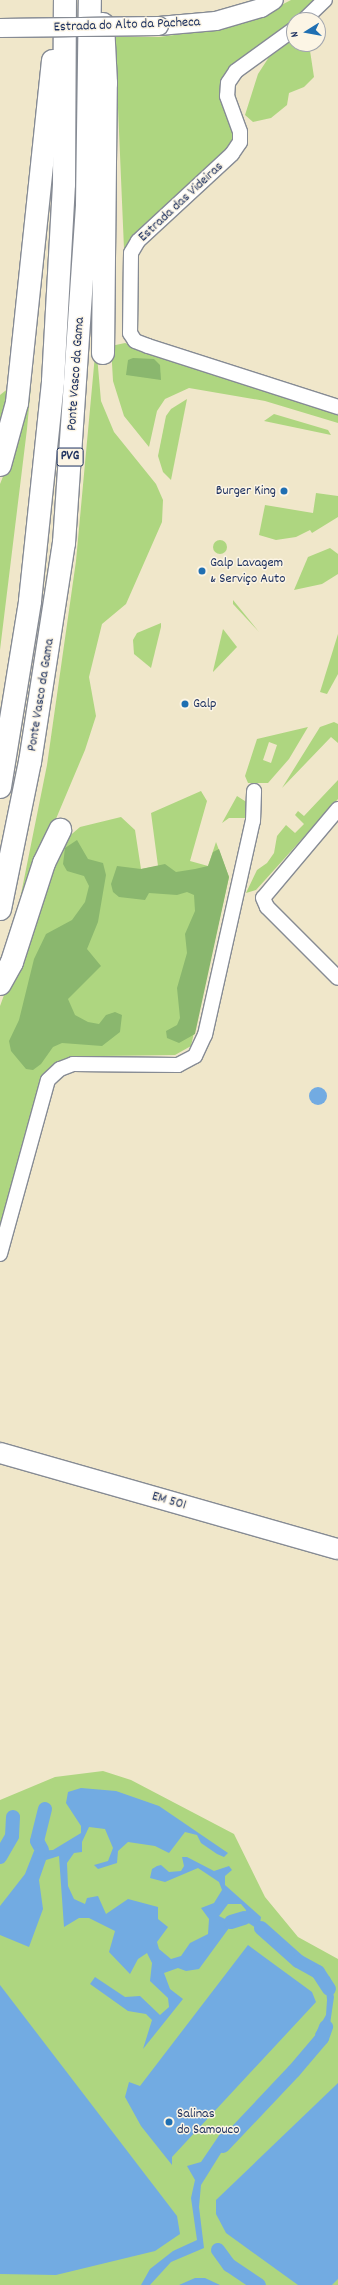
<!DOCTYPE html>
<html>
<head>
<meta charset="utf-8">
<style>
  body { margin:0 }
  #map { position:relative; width:338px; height:2285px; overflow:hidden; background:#f0e7ca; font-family:Dekko,sans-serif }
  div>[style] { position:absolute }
  .green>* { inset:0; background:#aed680 }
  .round { border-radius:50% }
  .forest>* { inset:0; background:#8ab76e }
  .water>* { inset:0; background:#72abe2 }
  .canal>* { height:14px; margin:-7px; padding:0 7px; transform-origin:7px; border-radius:7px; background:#72abe2 }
  .roads { filter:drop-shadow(1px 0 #868b94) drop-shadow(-1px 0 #868b94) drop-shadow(0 1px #868b94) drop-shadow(0 -1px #868b94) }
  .minor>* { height:14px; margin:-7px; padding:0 7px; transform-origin:7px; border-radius:7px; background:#fff }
  .tertiary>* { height:18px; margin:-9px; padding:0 9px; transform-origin:9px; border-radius:9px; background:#fff }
  .secondary>* { height:20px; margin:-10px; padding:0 10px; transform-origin:10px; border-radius:10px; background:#fff }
  .motorway>* { height:22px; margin:-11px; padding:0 11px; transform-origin:11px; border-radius:11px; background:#fff }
  .bridges { filter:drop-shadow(1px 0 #868b94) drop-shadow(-1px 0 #868b94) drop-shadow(0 1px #868b94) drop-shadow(0 -1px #868b94) }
  .tertiary-bridge>* { height:18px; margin:-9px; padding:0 9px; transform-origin:9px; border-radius:9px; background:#fff }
  .dots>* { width:11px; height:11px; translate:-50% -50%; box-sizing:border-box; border:2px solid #fcf5e5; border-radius:50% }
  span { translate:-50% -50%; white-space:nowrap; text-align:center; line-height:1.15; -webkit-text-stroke:3px #fcf5e5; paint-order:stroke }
  .shield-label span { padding:1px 3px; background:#fcf5e5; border:1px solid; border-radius:3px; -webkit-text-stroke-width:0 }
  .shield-label { font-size:13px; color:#1b2f5e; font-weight:700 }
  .street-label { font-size:14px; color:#1b2f5e }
  .poi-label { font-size:14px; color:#1b2f5e }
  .right { translate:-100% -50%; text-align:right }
  .left { translate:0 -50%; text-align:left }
  .north { position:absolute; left:286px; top:12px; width:40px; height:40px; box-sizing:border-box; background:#fcf5e5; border:1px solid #a2a6af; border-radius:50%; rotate:259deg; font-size:11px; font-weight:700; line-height:16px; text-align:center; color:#1b2f5e }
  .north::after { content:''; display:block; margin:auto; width:14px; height:18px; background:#1f6fb2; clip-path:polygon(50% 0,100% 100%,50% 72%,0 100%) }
</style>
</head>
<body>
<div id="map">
  <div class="green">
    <i style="clip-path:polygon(291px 0,319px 0,299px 20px,294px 20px,294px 25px,232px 66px,234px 138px,230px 148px,124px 249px,115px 37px,159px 37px,220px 29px,260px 16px)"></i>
    <i style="clip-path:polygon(294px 39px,294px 44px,309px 44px,314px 77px,304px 87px,289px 93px,287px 105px,271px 118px,253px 122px,245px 115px,258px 74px,269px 57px)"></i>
    <i style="clip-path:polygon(125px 343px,338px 411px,338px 423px,265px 401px,189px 388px,165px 399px,157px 411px,149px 447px,124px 416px,113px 381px,111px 346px)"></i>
    <i style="clip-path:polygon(96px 344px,101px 401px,114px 432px,156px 484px,163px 500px,162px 522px,126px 604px,102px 624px,89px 677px,96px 716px,85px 750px,18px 909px,47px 765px,76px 561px)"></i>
    <i style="clip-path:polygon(27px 382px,31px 386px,27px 429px,0 650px,0 484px,8px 464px)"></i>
    <i style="clip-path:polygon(10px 387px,0 435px,0 395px)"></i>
    <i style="clip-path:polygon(187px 399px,171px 480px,163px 472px,158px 456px,166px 416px,171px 409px)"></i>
    <i style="clip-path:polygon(274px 414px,328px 430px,331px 435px,264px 421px)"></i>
    <i style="clip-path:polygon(316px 493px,338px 496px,338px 517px,312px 533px,310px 530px,296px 537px,276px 540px,259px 535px,265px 505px,313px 513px)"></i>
    <i class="round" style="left:213px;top:540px;width:14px;height:14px"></i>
    <i style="clip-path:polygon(330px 548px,338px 554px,338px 574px,322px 584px,294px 590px,308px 557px)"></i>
    <i style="clip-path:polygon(233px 600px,242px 611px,259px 632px,233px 604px)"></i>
    <i style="clip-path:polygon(161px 623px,161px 627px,151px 668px,134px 654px,133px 640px,137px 633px)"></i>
    <i style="clip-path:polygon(223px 629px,237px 647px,213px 672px,213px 671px)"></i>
    <i style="clip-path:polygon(338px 634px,338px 674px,327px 694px,320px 692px)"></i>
    <i style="clip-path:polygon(334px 722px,338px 724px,338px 743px,331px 737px,282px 788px,320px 727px)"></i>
    <i style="clip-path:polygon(evenodd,308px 727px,289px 759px,268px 783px,248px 783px,245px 776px,257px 739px,308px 727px,269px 742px,277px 745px,271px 763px,263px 760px,269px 742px)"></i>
    <i style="clip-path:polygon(338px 780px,338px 799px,256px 890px,246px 893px,257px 870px,267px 863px,274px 853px,277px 836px,286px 825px,295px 833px,304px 824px,295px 815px,298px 811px,304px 816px)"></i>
    <i style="clip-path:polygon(201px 791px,207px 801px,190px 861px,208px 866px,216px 842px,229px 877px,191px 1046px,175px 1055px,103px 1056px,73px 1064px,48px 1080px,0 1254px,0 1006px,59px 845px,80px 827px,121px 817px,135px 830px,141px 869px,158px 866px,151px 813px)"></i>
    <i style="clip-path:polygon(237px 796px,248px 803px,249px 818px,229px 818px,222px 823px)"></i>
    <i style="clip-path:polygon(103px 1771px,131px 1780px,234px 1834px,265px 1897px,298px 1937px,338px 1959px,338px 2285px,0 2285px,0 1800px,55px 1777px)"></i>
  </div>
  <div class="forest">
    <i style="clip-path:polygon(133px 358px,154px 359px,160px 365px,161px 380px,126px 375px,128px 360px)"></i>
    <i style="clip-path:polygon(77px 840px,88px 859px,103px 863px,106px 875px,98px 922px,87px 949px,101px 966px,68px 999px,75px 1015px,88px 1022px,99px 1024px,106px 1015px,115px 1012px,122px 1015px,120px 1032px,102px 1046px,62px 1043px,53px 1047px,41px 1064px,33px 1070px,26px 1069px,11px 1051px,9px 1041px,19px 1020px,34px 959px,46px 934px,72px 920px,85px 902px,89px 886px,84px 876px,67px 871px,63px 864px,65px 848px)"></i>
    <i style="clip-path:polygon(219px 849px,229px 877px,195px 1034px,179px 1043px,167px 1038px,166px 1031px,177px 1025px,180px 1018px,177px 988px,187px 953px,185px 934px,195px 911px,194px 895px,187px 892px,177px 895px,149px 893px,145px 900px,119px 897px,113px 892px,111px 884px,117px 866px,141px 869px,165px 864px,176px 872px,195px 869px,208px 866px,213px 852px)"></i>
  </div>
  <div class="water">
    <i class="round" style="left:309px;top:1087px;width:18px;height:18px"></i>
    <i style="clip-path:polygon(81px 1788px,116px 1791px,159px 1806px,228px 1853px,224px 1857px,217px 1854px,201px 1843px,197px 1835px,185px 1832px,169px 1853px,155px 1846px,128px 1842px,118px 1851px,117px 1863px,98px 1869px,94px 1865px,108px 1861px,113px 1848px,105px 1829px,89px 1827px,82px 1842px,82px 1852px,74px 1853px,67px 1863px,68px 1886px,74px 1899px,85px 1904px,87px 1898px,98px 1896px,106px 1914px,128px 1899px,158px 1907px,158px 1919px,168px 1927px,157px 1942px,159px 1949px,171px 1959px,181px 1956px,190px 1943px,208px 1934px,209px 1919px,201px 1908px,214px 1903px,222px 1890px,219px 1882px,198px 1868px,165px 1882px,150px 1878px,152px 1869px,157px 1866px,161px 1865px,169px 1872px,181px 1871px,184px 1866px,182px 1857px,187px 1857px,214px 1871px,229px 1866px,232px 1870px,225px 1876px,225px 1885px,261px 1917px,259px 1930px,244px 1920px,246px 1910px,241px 1904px,228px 1904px,219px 1916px,231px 1922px,229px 1928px,199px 1969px,186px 1971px,178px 1968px,164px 1973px,170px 1989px,183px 1999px,143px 2049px,152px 2020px,146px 2014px,128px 2011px,90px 1984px,95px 1977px,125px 1997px,140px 1996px,160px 2015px,169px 2007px,168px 1998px,150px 1981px,152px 1963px,147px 1953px,138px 1959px,130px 1974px,109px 1952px,115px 1931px,89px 1918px,79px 1918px,64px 1927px,59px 1856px,46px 1860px,39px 1880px,43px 1909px,29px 1947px,0 1935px,0 1906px,25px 1874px,34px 1851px,53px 1850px,81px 1833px,81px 1826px,66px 1803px,68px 1792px)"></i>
    <i style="clip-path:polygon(248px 1945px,312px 1992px,316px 2002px,172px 2157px,172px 2165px,141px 2126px,125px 2097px,129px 2082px,140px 2086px)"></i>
    <i style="clip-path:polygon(321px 1972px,330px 1977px,334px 1997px,329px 2031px,321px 2044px,315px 2034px,326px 2015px,327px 2000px,326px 1989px,314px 1976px)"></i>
    <i style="clip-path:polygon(0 1985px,177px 2216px,180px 2234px,155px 2251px,56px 2275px,0 2274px)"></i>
    <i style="clip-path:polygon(338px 2083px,338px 2279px,332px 2285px,298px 2285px,226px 2233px,216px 2214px,216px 2200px)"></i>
    <i style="clip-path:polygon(233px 2131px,235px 2141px,221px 2153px,201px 2185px,199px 2207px,204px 2248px,171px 2262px,150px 2285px,141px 2285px,150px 2269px,173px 2251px,197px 2240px,191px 2198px,195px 2180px,187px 2166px,201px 2162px,220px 2134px)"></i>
    <i style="clip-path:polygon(195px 2278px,205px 2278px,220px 2285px,179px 2285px)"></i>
  </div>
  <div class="canal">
    <i style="left:42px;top:1850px;width:10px;rotate:-119deg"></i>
    <i style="left:37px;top:1841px;width:33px;rotate:-76deg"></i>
    <i style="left:0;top:1857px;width:24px;rotate:-60deg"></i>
    <i style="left:12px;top:1836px;width:19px;rotate:-87deg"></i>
    <i style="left:231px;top:1922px;width:14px;rotate:-17deg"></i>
    <i style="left:261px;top:1928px;width:50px;rotate:41.7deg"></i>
    <i style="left:298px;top:1961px;width:23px;rotate:29deg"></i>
    <i style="left:318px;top:1972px;width:20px;rotate:57deg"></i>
    <i style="left:223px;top:2146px;width:103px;rotate:-46.6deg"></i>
    <i style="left:294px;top:2071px;width:43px;rotate:-49.7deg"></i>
    <i style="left:322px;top:2038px;width:12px;rotate:-70deg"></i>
    <i style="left:218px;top:2250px;width:19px;rotate:54deg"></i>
    <i style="left:229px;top:2265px;width:36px;rotate:34deg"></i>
  </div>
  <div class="roads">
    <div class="minor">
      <i style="left:304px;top:20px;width:29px;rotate:-44deg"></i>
      <i style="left:294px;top:29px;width:72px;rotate:144.1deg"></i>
      <i style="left:236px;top:71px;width:14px;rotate:124deg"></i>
      <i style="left:228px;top:83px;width:13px;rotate:94deg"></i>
      <i style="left:227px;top:96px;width:38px;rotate:70deg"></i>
      <i style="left:240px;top:132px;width:10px;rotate:90deg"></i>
      <i style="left:240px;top:142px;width:14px;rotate:124deg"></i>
      <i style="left:232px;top:154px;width:128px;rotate:137.2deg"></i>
      <i style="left:138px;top:241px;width:14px;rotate:120deg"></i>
      <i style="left:131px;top:253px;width:80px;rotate:90.7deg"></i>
      <i style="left:130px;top:333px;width:9px;rotate:58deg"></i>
      <i style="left:135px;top:341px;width:14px;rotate:21deg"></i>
      <i style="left:148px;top:346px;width:200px;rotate:17.8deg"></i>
      <i style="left:338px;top:809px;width:116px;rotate:130.1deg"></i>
      <i style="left:263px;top:898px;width:10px;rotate:66deg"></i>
      <i style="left:267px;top:907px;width:100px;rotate:45deg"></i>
      <i style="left:0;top:1254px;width:180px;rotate:-74.6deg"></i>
      <i style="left:48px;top:1080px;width:16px;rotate:-43deg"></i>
      <i style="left:60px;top:1069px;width:14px;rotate:-21deg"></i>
      <i style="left:73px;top:1064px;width:105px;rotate:0.5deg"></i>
      <i style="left:178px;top:1065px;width:19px;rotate:-28deg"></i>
      <i style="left:195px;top:1056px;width:23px;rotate:-65deg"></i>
      <i style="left:205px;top:1035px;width:219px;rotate:-77.4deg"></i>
      <i style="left:253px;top:821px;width:30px;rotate:-88deg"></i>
    </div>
    <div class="tertiary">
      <i style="left:159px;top:26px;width:57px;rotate:-5deg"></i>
      <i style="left:216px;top:21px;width:47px;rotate:-16.1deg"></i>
      <i style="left:261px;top:8px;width:15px;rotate:-32deg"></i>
    </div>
    <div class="secondary">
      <i style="left:0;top:1453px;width:351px;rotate:15.9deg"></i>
    </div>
    <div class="motorway">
      <i style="left:103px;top:353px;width:270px;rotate:-89.4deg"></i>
      <i style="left:106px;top:83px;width:59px;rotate:-92.9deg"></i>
      <i style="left:0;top:465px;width:64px;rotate:-74.7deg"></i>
      <i style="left:17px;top:403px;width:344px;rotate:-84deg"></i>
      <i style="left:0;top:787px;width:188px;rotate:-80.8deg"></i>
      <i style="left:30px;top:601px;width:221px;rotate:-84deg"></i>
      <i style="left:53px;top:381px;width:197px;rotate:-86.8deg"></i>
      <i style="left:64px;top:184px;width:184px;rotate:-89.7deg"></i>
      <i style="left:0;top:909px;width:150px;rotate:-78.5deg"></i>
      <i style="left:30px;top:762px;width:222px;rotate:-81.2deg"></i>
      <i style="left:64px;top:543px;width:340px;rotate:-86.1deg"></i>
      <i style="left:87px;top:204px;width:204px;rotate:-89.2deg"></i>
      <i style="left:0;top:984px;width:25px;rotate:-61deg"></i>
      <i style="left:12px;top:962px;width:104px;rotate:-72.1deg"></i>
      <i style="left:44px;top:863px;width:37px;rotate:-64deg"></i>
    </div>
  </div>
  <div class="bridges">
    <div class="tertiary-bridge">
      <i style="left:0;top:28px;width:159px;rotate:-0.7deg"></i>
    </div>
  </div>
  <div class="dots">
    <i style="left:284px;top:491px;background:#1f6fb2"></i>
    <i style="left:202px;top:571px;background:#1f6fb2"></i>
    <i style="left:185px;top:704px;background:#1f6fb2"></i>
    <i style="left:169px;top:2122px;background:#1f6fb2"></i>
  </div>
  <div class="shield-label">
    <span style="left:70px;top:457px">PVG</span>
  </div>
  <div class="street-label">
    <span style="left:127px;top:25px;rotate:-2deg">Estrada do Alto da Pacheca</span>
    <span style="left:181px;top:202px;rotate:-43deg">Estrada das Videiras</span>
    <span style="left:76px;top:374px;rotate:-86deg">Ponte Vasco da Gama</span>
    <span style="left:41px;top:695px;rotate:-81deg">Ponte Vasco da Gama</span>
    <span style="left:169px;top:1501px;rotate:16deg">EM 501</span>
  </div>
  <div class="poi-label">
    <span class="right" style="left:276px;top:491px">Burger King</span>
    <span class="left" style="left:210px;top:571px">Galp Lavagem<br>&amp; Serviço Auto</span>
    <span class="left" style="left:193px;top:704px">Galp</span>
    <span class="left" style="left:177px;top:2122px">Salinas<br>do Samouco</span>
  </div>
  <div class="north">N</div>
</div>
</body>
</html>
